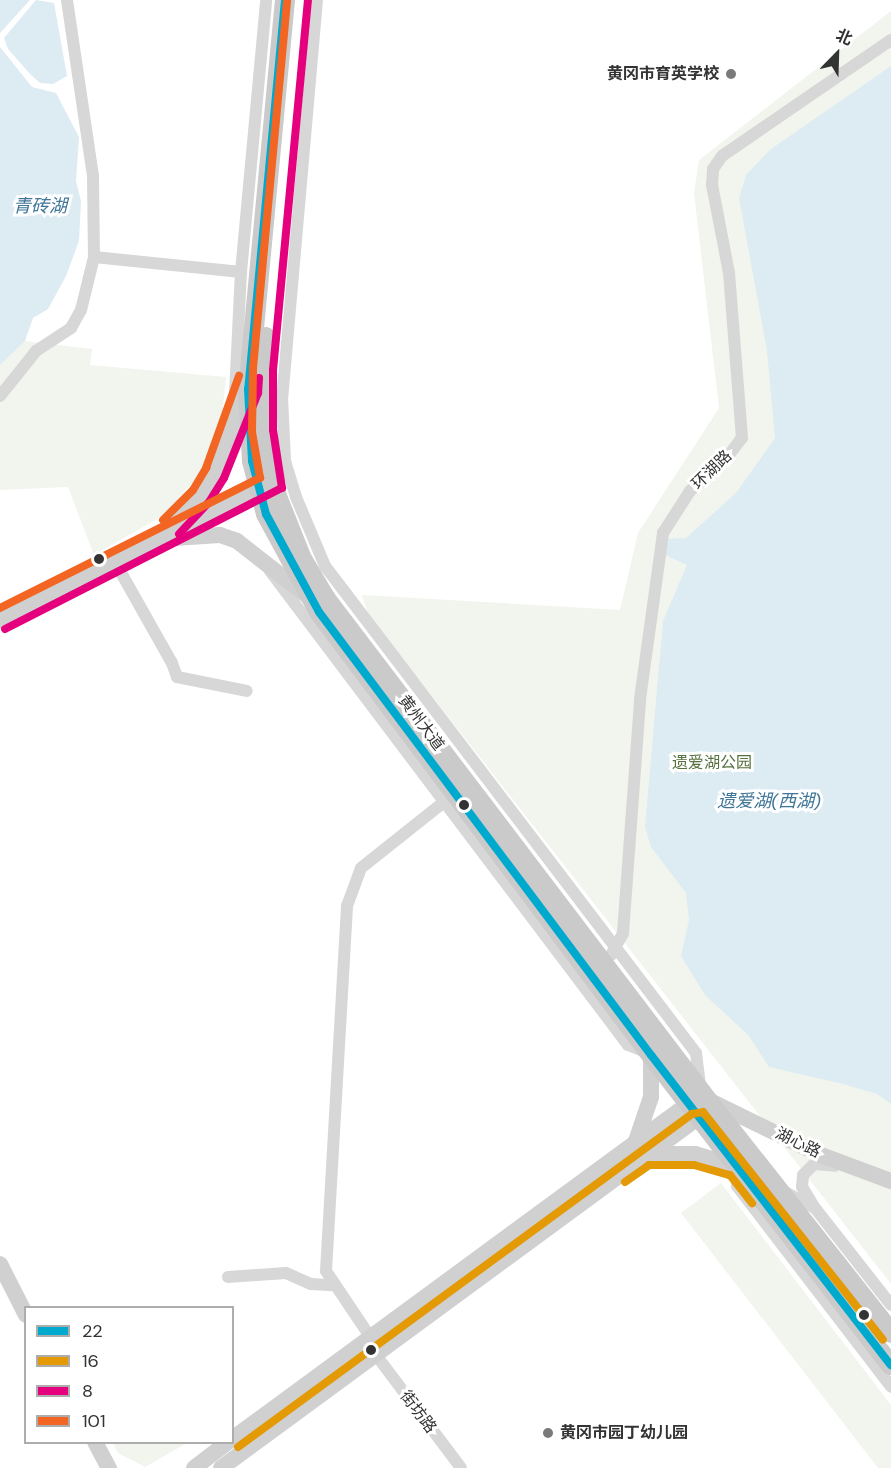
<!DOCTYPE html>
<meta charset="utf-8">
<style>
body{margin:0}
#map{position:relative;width:891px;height:1468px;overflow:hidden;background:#fff;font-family:"DM Sans","Noto Sans SC",sans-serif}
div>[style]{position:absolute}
.green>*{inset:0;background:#f1f5ed}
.water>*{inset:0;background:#ddebf3}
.street>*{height:12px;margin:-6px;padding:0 6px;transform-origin:6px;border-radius:6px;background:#d7d7d7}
.secondary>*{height:16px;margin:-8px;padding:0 8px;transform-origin:8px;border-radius:8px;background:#d0d0d0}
.primary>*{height:20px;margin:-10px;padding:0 10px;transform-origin:10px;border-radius:10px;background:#cacaca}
.bus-1>*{height:8px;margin:-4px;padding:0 4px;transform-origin:4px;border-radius:4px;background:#00a9ce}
.bus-2>*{height:8px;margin:-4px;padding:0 4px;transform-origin:4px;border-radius:4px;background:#e39a05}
.bus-3>*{height:8px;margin:-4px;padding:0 4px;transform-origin:4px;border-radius:4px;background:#e5007d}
.bus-4>*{height:8px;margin:-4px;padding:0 4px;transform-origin:4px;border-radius:4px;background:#f26522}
.dots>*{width:16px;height:16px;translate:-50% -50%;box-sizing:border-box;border:3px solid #fff;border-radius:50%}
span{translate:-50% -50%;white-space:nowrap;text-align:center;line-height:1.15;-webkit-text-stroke:6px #fff;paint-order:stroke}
.poi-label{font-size:16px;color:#333;font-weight:700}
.right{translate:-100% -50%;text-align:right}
.left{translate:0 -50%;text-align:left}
.street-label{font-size:16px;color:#333}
.park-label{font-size:16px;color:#56703f}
.water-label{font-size:18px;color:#3f7597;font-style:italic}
.legend{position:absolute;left:24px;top:1306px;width:210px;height:138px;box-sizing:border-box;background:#fff;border:2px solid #adadad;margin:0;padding:8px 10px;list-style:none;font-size:18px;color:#333}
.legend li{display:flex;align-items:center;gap:12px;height:30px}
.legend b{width:30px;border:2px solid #adadad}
.north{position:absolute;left:807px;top:24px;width:60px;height:60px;-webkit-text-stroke:4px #fff;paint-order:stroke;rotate:23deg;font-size:16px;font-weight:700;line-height:24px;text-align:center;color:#333}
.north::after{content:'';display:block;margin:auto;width:21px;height:27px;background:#333;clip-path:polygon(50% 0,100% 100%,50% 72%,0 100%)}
</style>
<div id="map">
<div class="green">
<i style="clip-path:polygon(891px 11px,891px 1284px,368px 614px,362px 595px,620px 610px,638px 533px,719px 408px,694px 193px,699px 160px)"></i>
<i style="clip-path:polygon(25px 341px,92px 349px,90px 365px,226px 377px,221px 424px,206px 466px,166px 514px,94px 555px,68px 487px,0 490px,0 365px)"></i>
<i style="clip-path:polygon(721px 1183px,891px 1405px,891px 1468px,878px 1468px,681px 1213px)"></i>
<i style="clip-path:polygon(113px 1443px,187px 1443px,145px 1467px,118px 1453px)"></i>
</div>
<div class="water">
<i style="clip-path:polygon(0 0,30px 0,0 33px)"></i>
<i style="clip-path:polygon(36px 0,54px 3px,67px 76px,53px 84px,40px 83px,31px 75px,8px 49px,4px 38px)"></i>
<i style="clip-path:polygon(0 47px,32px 87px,56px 93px,79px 137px,76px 181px,81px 201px,79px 241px,66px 276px,48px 309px,33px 318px,25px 341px,0 365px)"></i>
<i style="clip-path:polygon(891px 66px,891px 1104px,877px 1094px,843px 1084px,769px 1067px,749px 1036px,705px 995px,681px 956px,689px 920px,686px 893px,651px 847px,645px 827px,663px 621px,687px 565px,665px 555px,665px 539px,686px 538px,736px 493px,775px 438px,767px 351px,739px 198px,746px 175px,771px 149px)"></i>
</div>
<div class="street">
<i style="left:67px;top:0;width:178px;rotate:81.6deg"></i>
<i style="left:93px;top:176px;width:81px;rotate:89.3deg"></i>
<i style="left:94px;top:257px;width:148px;rotate:5.8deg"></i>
<i style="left:317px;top:0;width:399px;rotate:95deg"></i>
<i style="left:282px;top:397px;width:64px;rotate:87.3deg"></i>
<i style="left:285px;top:461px;width:38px;rotate:73deg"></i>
<i style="left:296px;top:497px;width:75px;rotate:67.2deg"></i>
<i style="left:325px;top:566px;width:612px;rotate:52.7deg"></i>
<i style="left:696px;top:1053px;width:35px;rotate:83deg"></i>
<i style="left:0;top:396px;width:58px;rotate:-51.3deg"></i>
<i style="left:36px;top:351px;width:42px;rotate:-33.3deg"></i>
<i style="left:71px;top:328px;width:21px;rotate:-61deg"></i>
<i style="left:81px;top:310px;width:55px;rotate:-76.2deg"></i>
<i style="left:234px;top:414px;width:142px;rotate:-87.2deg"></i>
<i style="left:241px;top:272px;width:273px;rotate:-84.7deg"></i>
<i style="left:115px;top:562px;width:116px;rotate:60.6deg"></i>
<i style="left:172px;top:663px;width:15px;rotate:70deg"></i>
<i style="left:177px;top:677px;width:71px;rotate:11.3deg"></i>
<i style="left:270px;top:571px;width:594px;rotate:52.94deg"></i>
<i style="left:628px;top:1045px;width:19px;rotate:21deg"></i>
<i style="left:611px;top:955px;width:25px;rotate:-61deg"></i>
<i style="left:623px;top:933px;width:235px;rotate:-85.8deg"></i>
<i style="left:640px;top:699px;width:168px;rotate:-82.1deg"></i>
<i style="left:663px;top:533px;width:50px;rotate:-57.3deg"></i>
<i style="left:690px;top:491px;width:48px;rotate:-41.6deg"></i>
<i style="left:726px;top:459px;width:26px;rotate:-53deg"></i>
<i style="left:742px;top:438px;width:166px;rotate:-94.5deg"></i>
<i style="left:729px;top:273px;width:90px;rotate:-100.9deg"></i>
<i style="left:712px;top:185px;width:16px;rotate:-86deg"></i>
<i style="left:713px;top:169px;width:16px;rotate:-55deg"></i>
<i style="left:722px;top:156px;width:205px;rotate:-34.5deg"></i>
<i style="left:736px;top:1167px;width:19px;rotate:87deg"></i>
<i style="left:737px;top:1186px;width:253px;rotate:52.5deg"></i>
<i style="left:785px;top:1192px;width:34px;rotate:28deg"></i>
<i style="left:815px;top:1208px;width:123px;rotate:51.9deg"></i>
<i style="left:813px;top:1205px;width:21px;rotate:-121deg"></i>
<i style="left:802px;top:1187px;width:12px;rotate:-85deg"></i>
<i style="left:803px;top:1175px;width:16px;rotate:-45deg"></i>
<i style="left:814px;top:1164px;width:21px;rotate:5deg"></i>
<i style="left:228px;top:1277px;width:58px;rotate:-3.9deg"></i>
<i style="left:286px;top:1273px;width:27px;rotate:24deg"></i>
<i style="left:311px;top:1284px;width:22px;rotate:3deg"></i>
<i style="left:371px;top:1338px;width:81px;rotate:-123.9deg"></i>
<i style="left:326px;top:1271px;width:366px;rotate:-86.7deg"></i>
<i style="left:347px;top:906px;width:40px;rotate:-69.8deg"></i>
<i style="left:361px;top:868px;width:106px;rotate:-38.5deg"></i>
<i style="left:376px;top:1355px;width:141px;rotate:53deg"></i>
</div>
<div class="secondary">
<i style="left:169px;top:530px;width:47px;rotate:-46.7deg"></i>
<i style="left:201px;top:496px;width:27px;rotate:-59deg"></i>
<i style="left:215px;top:473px;width:87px;rotate:-69.1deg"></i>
<i style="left:174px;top:538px;width:46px;rotate:-3.7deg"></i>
<i style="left:220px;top:535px;width:18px;rotate:19deg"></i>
<i style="left:237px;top:541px;width:93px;rotate:38deg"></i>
<i style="left:0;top:620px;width:302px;rotate:-26.6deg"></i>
<i style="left:708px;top:1100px;width:126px;rotate:26deg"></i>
<i style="left:821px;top:1155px;width:75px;rotate:20.4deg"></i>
<i style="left:635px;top:1144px;width:50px;rotate:-71.2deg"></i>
<i style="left:651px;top:1097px;width:42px;rotate:-90deg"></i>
<i style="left:649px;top:1154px;width:46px"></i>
<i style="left:695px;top:1154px;width:43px;rotate:16.3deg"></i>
<i style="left:0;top:1264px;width:57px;rotate:63deg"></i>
<i style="left:232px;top:1439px;width:566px;rotate:-36.3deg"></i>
<i style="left:688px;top:1104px;width:12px;rotate:-14deg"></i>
<i style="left:95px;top:1442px;width:30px;rotate:62deg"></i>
<i style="left:194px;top:1468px;width:43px;rotate:-37.4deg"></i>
<i style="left:221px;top:1468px;width:593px;rotate:-36.29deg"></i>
<i style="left:699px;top:1117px;width:12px;rotate:-66deg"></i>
</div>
<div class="primary">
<i style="left:285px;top:0;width:391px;rotate:95.4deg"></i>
<i style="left:248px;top:389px;width:72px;rotate:86.8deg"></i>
<i style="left:252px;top:461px;width:55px;rotate:75.2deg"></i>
<i style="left:266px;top:514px;width:111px;rotate:61.6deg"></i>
<i style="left:319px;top:612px;width:554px;rotate:53.15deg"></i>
<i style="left:651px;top:1055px;width:392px;rotate:52.3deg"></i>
<i style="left:266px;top:337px;width:94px;rotate:92.4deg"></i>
<i style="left:262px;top:431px;width:54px;rotate:79.3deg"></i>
<i style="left:272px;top:484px;width:81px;rotate:68.2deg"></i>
<i style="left:302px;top:559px;width:47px;rotate:59deg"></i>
<i style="left:326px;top:599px;width:619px;rotate:52.74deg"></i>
<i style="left:701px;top:1092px;width:307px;rotate:51.7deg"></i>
</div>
<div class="bus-1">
<i style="left:285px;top:0;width:391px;rotate:95.4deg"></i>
<i style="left:248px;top:389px;width:72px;rotate:86.8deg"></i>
<i style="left:252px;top:461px;width:55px;rotate:75.2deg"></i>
<i style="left:266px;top:514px;width:111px;rotate:61.6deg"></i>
<i style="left:319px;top:612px;width:554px;rotate:53.15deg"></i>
<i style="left:651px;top:1055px;width:392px;rotate:52.3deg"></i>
</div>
<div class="bus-2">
<i style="left:625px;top:1182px;width:29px;rotate:-35deg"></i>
<i style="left:649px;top:1165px;width:45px"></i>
<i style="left:694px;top:1165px;width:37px;rotate:16deg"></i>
<i style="left:730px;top:1175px;width:36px;rotate:52deg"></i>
<i style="left:238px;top:1447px;width:563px;rotate:-36.26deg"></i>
<i style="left:692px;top:1114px;width:11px;rotate:-10deg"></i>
<i style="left:703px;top:1112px;width:290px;rotate:51.7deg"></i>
</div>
<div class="bus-3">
<i style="left:179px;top:534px;width:44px;rotate:-46.8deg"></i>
<i style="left:209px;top:502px;width:28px;rotate:-58deg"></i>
<i style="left:224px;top:478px;width:92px;rotate:-68.2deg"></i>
<i style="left:258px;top:393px;width:15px;rotate:-86deg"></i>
<i style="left:5px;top:629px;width:311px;rotate:-27deg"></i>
<i style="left:282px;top:488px;width:59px;rotate:-98.8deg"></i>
<i style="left:273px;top:430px;width:60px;rotate:-90deg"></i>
<i style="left:273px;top:370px;width:371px;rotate:-84.6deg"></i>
</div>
<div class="bus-4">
<i style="left:163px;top:520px;width:42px;rotate:-45deg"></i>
<i style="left:193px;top:490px;width:26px;rotate:-59deg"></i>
<i style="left:206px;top:468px;width:98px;rotate:-70.3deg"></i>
<i style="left:0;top:608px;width:291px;rotate:-26.6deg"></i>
<i style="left:260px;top:478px;width:47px;rotate:-99.9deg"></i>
<i style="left:252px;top:432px;width:64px;rotate:-89.1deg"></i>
<i style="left:253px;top:368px;width:370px;rotate:-84.7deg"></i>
</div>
<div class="dots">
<i style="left:731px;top:74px;background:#7a7a7a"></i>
<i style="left:99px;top:559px;background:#333"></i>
<i style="left:464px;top:805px;background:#333"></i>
<i style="left:864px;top:1315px;background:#333"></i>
<i style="left:371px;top:1350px;background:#333"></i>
<i style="left:548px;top:1433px;background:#7a7a7a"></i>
</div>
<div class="poi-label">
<span class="right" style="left:719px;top:74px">黄冈市育英学校</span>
<span class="left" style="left:560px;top:1433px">黄冈市园丁幼儿园</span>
</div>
<div class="street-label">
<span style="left:712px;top:470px;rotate:-44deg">环湖路</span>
<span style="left:421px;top:723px;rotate:53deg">黄州大道</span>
<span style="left:798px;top:1143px;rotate:26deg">湖心路</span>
<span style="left:418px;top:1412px;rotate:53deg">街坊路</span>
</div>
<div class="park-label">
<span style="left:712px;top:763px">遗爱湖公园</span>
</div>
<div class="water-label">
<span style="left:40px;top:206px">青砖湖</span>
<span style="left:769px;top:801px">遗爱湖(西湖)</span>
</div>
<ul class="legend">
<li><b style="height:8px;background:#00a9ce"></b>22</li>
<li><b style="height:8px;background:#e39a05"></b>16</li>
<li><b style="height:8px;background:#e5007d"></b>8</li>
<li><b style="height:8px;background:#f26522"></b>101</li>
</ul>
<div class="north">北</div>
</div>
